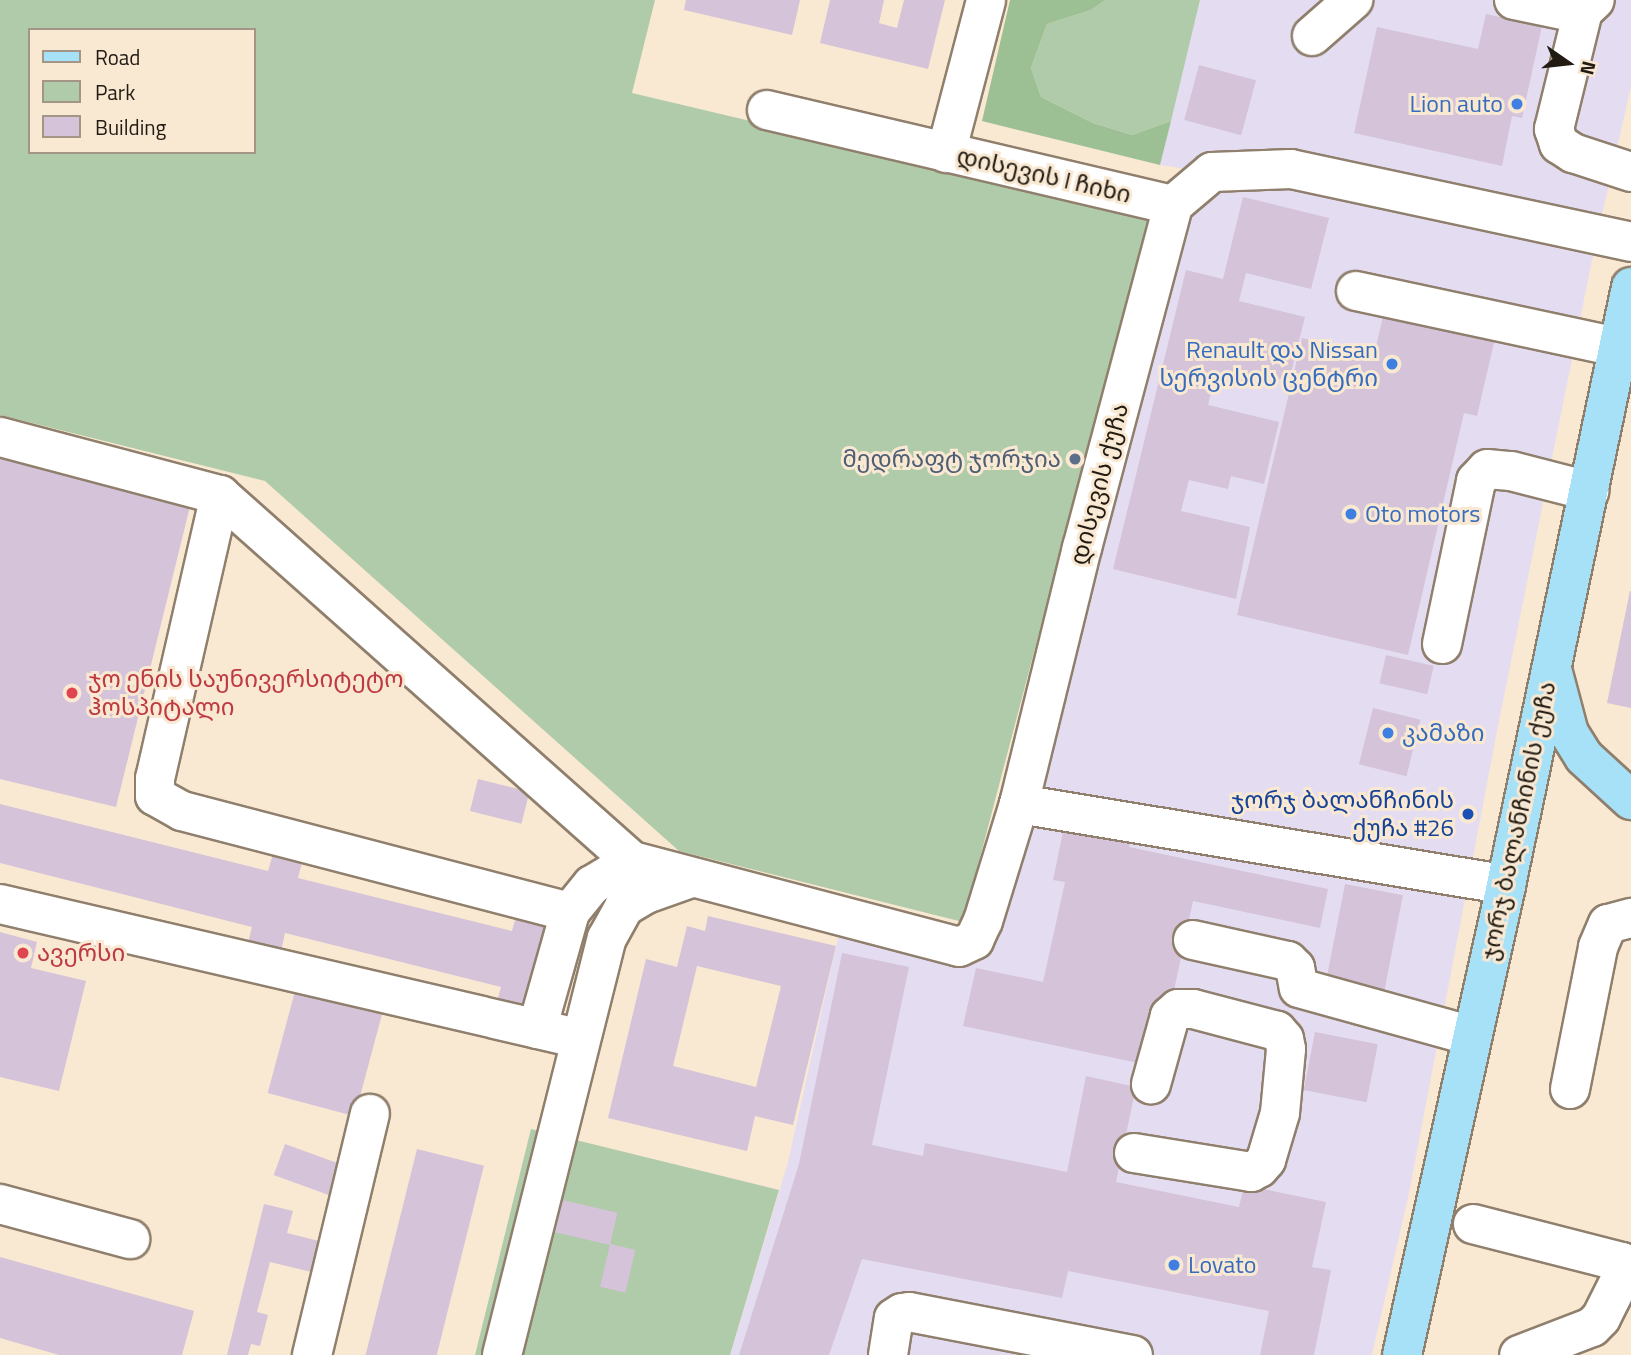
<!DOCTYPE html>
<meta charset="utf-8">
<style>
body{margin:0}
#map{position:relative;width:1631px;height:1355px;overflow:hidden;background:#f9e8d2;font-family:"Titillium Web","Noto Sans Georgian",sans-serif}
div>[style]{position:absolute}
.industrial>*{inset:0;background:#e4ddf2}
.green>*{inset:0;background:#b0cba9}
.forest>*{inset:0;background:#9cc093}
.building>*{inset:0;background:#d4c3d9;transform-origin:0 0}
.roads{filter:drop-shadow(2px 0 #8f7f6c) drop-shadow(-2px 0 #8f7f6c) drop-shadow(0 2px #8f7f6c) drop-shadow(0 -2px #8f7f6c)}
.minor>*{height:38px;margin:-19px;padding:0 19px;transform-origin:19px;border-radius:19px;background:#fff}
.major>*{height:38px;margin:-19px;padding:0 19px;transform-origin:19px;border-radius:19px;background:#a6e1f7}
.dots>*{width:19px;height:19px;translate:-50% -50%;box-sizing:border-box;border:4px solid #f9e8d2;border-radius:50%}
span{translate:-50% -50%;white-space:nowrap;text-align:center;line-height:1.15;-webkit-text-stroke:6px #f9e8d2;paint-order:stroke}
.shop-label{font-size:24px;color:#366cbe}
.right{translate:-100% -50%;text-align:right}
.left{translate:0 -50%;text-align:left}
.street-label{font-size:24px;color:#211b13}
.service-label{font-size:24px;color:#4e5e75}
.health-label{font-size:24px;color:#be3a42}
.transit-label{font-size:24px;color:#164399}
.legend{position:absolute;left:28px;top:28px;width:228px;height:126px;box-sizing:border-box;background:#f9e8d2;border:2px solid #a39686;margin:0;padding:9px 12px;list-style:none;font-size:21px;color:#211b13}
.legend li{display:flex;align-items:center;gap:14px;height:35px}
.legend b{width:35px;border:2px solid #a39686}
.north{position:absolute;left:1533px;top:28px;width:70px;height:70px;-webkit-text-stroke:5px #f9e8d2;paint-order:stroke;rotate:104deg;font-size:19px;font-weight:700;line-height:28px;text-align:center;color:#211b13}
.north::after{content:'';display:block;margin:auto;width:24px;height:32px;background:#211b13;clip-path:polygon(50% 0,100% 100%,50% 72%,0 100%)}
</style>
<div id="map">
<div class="industrial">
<i style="clip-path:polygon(1200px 0,1631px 0,1631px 86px,1593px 255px,1497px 731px,1409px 1193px,1372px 1355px,730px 1355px,788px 1162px,840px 929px,956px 957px,1194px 170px,1160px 165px)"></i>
</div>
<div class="green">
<i style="clip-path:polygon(evenodd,0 0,655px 0,632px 93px,1149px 215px,963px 922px,679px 851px,265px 481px,0 415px,0 0,30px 30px,254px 30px,254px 152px,30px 152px,30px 30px)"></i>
<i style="clip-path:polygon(1105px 0,1200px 0,1171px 121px,1132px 135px,1093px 123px,1041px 97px,1031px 68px,1047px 24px,1091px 10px)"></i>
<i style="clip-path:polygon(531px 1129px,779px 1190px,730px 1355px,475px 1355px)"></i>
</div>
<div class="forest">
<i style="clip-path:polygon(1010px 0,1105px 0,1091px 10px,1047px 24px,1031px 68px,1041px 97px,1093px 123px,1132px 135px,1171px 121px,1160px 165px,982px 121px)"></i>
</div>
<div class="building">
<i style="clip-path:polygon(686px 0,800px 0,792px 35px,684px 10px)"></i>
<i style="clip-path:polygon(830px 0,884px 0,879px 23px,897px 28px,904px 0,945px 0,928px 69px,820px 43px)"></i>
<i style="clip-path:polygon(1486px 14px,1542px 26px,1522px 118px,1512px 116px,1502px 166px,1354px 133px,1377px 27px,1478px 49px)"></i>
<i style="left:1199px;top:65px;width:59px;height:57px;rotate:15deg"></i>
<i style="clip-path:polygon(1243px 197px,1329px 218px,1311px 289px,1246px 273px,1239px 301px,1305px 317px,1289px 381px,1254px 373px,1252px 384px,1215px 375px,1208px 405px,1279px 422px,1264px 484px,1231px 476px,1228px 489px,1189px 480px,1181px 511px,1250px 527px,1236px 599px,1113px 569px,1186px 270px,1223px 279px)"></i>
<i style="clip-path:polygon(1386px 304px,1497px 330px,1477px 416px,1464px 413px,1408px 655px,1237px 615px,1302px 338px,1374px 355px)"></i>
<i style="clip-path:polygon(0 443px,194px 490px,116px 807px,0 779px)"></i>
<i style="clip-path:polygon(1630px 591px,1631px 591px,1631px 708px,1607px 703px)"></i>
<i style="left:1386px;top:655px;width:49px;height:29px;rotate:13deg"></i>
<i style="left:1373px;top:708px;width:49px;height:58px;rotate:14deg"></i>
<i style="left:478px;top:779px;width:53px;height:33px;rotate:14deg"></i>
<i style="clip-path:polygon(0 804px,268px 871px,276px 844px,305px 851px,298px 878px,512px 931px,520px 901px,553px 909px,524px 1024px,493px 1016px,501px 987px,285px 933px,279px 960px,246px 951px,252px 927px,0 863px)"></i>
<i style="clip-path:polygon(1064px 827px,1130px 841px,1129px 847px,1328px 889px,1320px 928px,1193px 901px,1170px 1009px,1143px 1064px,963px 1026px,976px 968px,1043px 982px,1065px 882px,1053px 880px)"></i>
<i style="left:1345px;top:884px;width:59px;height:100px;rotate:11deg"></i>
<i style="clip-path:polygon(evenodd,708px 916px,836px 946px,793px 1125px,755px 1116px,747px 1151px,608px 1118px,646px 959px,677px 967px,687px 926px,705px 931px,708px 916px,697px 966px,781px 986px,756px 1087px,673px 1066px,697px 966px)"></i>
<i style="clip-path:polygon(0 932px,37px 942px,31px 968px,86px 981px,59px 1091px,0 1077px)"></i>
<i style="clip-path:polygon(842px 953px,909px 967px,872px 1145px,923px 1156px,925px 1143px,1067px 1172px,1086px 1076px,1136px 1087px,1116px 1182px,1239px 1207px,1244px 1185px,1326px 1202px,1312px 1267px,1331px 1270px,1314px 1355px,1260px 1355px,1269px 1311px,1068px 1271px,1062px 1298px,862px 1259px,829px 1355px,739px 1355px,799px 1164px)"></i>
<i style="left:298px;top:980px;width:90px;height:117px;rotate:15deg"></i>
<i style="left:1315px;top:1032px;width:64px;height:59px;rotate:11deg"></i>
<i style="left:285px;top:1144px;width:65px;height:33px;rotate:20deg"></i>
<i style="left:417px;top:1149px;width:69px;height:212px;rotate:14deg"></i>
<i style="left:558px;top:1199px;width:61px;height:33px;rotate:13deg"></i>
<i style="clip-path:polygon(264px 1204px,293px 1211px,287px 1233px,327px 1243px,320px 1274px,270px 1262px,257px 1312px,268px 1315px,260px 1346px,251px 1344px,248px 1355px,227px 1355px)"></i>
<i style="left:610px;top:1244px;width:26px;height:44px;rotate:13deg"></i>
<i style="clip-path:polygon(0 1257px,194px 1311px,182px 1355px,59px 1355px,0 1338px)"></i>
</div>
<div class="roads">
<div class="minor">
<i style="left:1514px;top:0;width:54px;rotate:11.7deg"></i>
<i style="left:1567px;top:11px;width:16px"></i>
<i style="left:1583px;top:11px;width:16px;rotate:-43deg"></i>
<i style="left:1583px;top:11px;width:122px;rotate:103.8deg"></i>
<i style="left:1554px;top:129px;width:16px;rotate:72deg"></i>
<i style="left:1559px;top:144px;width:17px;rotate:33deg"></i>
<i style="left:1573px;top:153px;width:61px;rotate:18.1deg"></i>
<i style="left:1312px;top:36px;width:55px;rotate:-41.3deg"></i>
<i style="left:767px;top:110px;width:417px;rotate:13.2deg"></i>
<i style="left:946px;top:153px;width:158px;rotate:-75.3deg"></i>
<i style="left:1356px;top:291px;width:268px;rotate:12.1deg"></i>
<i style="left:0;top:437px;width:228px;rotate:14.8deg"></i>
<i style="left:220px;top:495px;width:551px;rotate:41.62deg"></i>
<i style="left:632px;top:861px;width:338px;rotate:14.7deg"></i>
<i style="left:959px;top:947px;width:17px;rotate:-25deg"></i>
<i style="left:974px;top:940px;width:21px;rotate:-65deg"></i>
<i style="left:983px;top:921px;width:122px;rotate:-72.9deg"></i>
<i style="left:1019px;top:804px;width:264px;rotate:-76.2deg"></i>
<i style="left:1082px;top:548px;width:355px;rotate:-75.1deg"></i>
<i style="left:1173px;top:205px;width:51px;rotate:-40.2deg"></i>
<i style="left:1212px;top:172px;width:79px;rotate:-2.2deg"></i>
<i style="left:1291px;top:169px;width:348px;rotate:12.1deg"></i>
<i style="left:220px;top:495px;width:290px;rotate:102.9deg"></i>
<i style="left:155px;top:778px;width:18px;rotate:90deg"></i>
<i style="left:155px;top:796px;width:31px;rotate:29deg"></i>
<i style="left:182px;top:811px;width:401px;rotate:14.6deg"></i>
<i style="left:1442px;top:644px;width:167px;rotate:-78.2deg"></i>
<i style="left:1476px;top:481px;width:16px;rotate:-47deg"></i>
<i style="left:1487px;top:469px;width:24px;rotate:5deg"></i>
<i style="left:1511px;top:471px;width:81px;rotate:14.4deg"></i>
<i style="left:1019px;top:804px;width:494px;rotate:9.4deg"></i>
<i style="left:0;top:904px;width:596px;rotate:13.08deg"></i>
<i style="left:1193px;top:940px;width:97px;rotate:12.5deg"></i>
<i style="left:1288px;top:961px;width:10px;rotate:45deg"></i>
<i style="left:1295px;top:968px;width:20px;rotate:79deg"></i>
<i style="left:1299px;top:988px;width:180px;rotate:15.5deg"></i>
<i style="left:537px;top:1029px;width:122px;rotate:-74.2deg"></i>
<i style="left:570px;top:912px;width:35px;rotate:-51deg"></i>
<i style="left:592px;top:885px;width:47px;rotate:-31deg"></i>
<i style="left:1570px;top:1089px;width:145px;rotate:-78.8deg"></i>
<i style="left:1598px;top:947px;width:25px;rotate:-67deg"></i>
<i style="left:1608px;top:924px;width:24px;rotate:-15deg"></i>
<i style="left:1134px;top:1153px;width:119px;rotate:9.2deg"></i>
<i style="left:1251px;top:1172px;width:9px;rotate:-27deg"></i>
<i style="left:1259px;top:1168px;width:11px;rotate:-49deg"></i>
<i style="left:1266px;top:1160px;width:49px;rotate:-73.4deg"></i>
<i style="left:1280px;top:1113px;width:64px;rotate:-84.6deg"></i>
<i style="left:1286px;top:1049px;width:10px;rotate:-101deg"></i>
<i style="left:1284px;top:1039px;width:11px;rotate:-131deg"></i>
<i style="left:1277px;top:1031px;width:87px;rotate:-165.3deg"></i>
<i style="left:1193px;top:1009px;width:15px;rotate:180deg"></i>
<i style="left:1178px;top:1009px;width:11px;rotate:139deg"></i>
<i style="left:1170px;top:1016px;width:71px;rotate:105.6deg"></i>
<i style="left:0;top:1204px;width:135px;rotate:15.1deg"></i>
<i style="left:1473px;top:1224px;width:154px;rotate:14.3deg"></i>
<i style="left:1622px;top:1262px;width:12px;rotate:85deg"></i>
<i style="left:1623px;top:1274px;width:49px;rotate:116.6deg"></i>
<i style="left:1601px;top:1318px;width:13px;rotate:135deg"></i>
<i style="left:1592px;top:1327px;width:78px;rotate:159deg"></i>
<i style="left:312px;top:1355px;width:248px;rotate:-76.5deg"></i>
<i style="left:502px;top:1355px;width:430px;rotate:-75.9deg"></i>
<i style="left:607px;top:938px;width:35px;rotate:-61deg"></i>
<i style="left:624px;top:907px;width:26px;rotate:-31deg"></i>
<i style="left:646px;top:894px;width:48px;rotate:-19.6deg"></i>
<i style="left:888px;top:1355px;width:37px;rotate:-81deg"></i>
<i style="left:894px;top:1318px;width:9px;rotate:-32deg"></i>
<i style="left:902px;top:1313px;width:7px;rotate:-8deg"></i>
<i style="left:909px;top:1312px;width:228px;rotate:10.9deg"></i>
</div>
<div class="major">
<i style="left:1553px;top:673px;width:62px;rotate:75.1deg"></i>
<i style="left:1569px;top:733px;width:28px;rotate:58deg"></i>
<i style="left:1584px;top:757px;width:64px;rotate:42.5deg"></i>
<i style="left:1402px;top:1355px;width:481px;rotate:-77.5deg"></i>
<i style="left:1506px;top:885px;width:611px;rotate:-78.19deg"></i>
</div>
</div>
<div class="dots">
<i style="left:1517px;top:104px;background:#3f7fe0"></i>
<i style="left:1392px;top:364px;background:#3f7fe0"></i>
<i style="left:1075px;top:459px;background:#5c6f8a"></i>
<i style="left:1351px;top:514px;background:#3f7fe0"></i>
<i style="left:72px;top:693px;background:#e0444e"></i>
<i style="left:1388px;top:733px;background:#3f7fe0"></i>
<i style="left:1468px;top:814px;background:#1a4fb4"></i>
<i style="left:23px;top:953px;background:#e0444e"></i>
<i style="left:1174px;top:1265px;background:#3f7fe0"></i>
</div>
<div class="shop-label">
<span class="right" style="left:1503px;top:104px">Lion auto</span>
<span class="right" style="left:1378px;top:364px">Renault და Nissan<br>სერვისის ცენტრი</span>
<span class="left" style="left:1365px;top:514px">Oto motors</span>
<span class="left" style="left:1402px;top:733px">კამაზი</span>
<span class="left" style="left:1188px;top:1265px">Lovato</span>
</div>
<div class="street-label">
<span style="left:1044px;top:175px;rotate:13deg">დისევის I ჩიხი</span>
<span style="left:1099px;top:484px;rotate:-75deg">დისევის ქუჩა</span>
<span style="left:1518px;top:821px;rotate:-78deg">ჯორჯ ბალანჩინის ქუჩა</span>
</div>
<div class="service-label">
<span class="right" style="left:1061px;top:459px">მედრაფტ ჯორჯია</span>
</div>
<div class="health-label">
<span class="left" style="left:88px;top:693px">ჯო ენის საუნივერსიტეტო<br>ჰოსპიტალი</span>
<span class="left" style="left:37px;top:953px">ავერსი</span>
</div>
<div class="transit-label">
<span class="right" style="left:1454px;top:814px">ჯორჯ ბალანჩინის<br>ქუჩა #26</span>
</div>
<ul class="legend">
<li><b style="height:9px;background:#a6e1f7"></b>Road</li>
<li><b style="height:19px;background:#b0cba9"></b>Park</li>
<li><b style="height:19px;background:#d4c3d9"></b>Building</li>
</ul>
<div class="north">N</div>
</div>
